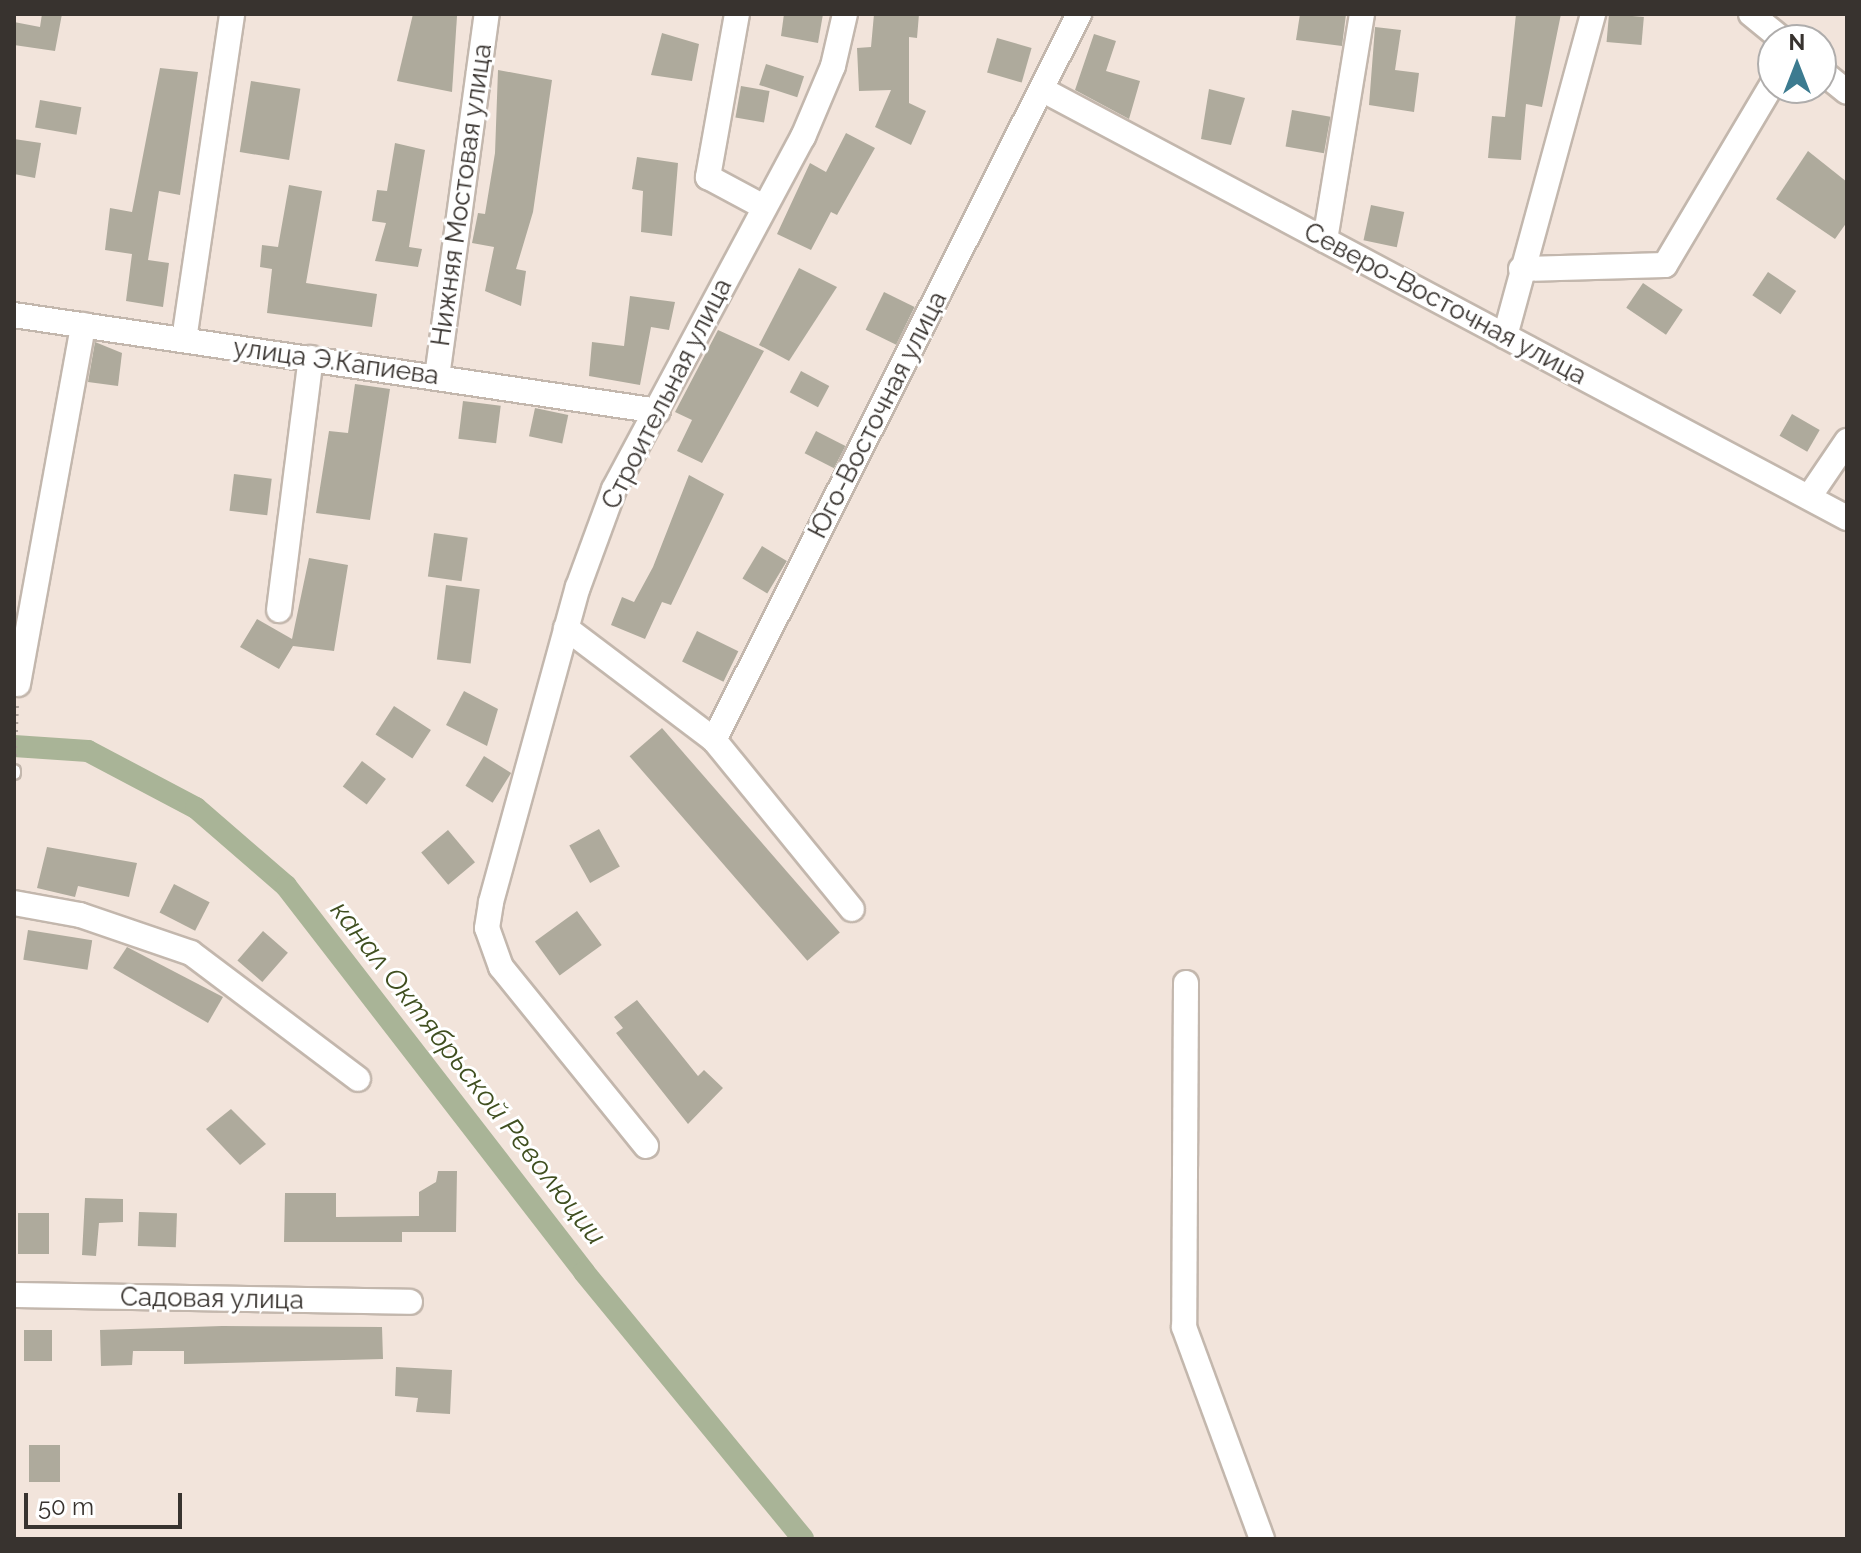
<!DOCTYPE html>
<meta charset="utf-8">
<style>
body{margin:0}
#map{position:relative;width:1861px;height:1553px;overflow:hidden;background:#f2e4db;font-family:Raleway,sans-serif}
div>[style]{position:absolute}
.canal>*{height:22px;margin:-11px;padding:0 11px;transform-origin:11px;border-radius:11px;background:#a9b497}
.building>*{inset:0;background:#aeaa9c;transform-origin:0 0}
.path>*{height:4px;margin-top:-2px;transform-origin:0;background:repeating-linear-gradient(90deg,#afa49d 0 2px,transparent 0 8px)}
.roads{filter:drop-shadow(2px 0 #c3b7ad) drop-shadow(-2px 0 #c3b7ad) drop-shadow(0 2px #c3b7ad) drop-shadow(0 -2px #c3b7ad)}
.service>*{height:12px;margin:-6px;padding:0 6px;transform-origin:6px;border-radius:6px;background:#fff}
.minor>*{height:24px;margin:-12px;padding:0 12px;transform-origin:12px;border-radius:12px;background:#fff}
span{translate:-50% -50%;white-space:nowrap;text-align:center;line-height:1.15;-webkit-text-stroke:6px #fff;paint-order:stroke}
.street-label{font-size:26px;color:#38332f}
.water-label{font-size:28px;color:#404f20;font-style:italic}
.frame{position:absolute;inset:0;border:16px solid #38332f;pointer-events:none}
.north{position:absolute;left:1757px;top:24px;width:80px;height:80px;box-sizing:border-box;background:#fff;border:2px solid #afadac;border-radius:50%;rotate:0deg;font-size:22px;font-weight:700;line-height:32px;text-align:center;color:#38332f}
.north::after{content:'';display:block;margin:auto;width:28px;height:36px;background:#3c7b90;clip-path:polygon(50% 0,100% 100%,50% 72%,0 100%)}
.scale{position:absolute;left:24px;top:1493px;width:158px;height:36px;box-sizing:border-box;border:4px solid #38332f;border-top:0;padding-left:10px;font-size:24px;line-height:28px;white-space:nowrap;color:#38332f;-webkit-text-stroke:6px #fff;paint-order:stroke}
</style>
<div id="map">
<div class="canal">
<i style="left:14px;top:746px;width:74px;rotate:3.9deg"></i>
<i style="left:88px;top:751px;width:122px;rotate:27.8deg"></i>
<i style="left:196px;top:808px;width:119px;rotate:40.9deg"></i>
<i style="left:286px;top:886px;width:488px;rotate:52.3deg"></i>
<i style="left:584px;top:1272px;width:345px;rotate:50.6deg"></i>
</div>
<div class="building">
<i style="clip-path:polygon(42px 14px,62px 14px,55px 51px,14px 45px,14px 22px,40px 27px)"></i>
<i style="clip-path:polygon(413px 14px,457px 16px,452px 92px,397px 81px)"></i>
<i style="clip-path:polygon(784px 14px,823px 14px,818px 43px,781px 36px)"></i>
<i style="clip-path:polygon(874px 14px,919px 14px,917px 38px,909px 37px,909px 103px,926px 111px,911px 145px,875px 127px,891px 90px,859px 91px,857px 48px,871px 47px)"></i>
<i style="clip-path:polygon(1300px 14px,1346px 14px,1342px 46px,1296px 40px)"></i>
<i style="clip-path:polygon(1516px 14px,1561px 14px,1542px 107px,1526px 104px,1521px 160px,1488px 158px,1492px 116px,1505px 117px)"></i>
<i style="left:1609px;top:14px;width:35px;height:28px;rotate:5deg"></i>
<i style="clip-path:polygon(1375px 27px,1401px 30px,1395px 70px,1419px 73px,1414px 112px,1369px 105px)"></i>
<i style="clip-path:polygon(662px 33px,699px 44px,692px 81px,651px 75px)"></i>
<i style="clip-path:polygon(1094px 34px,1116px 41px,1106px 71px,1140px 81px,1129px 119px,1075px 90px)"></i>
<i style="left:997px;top:38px;width:36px;height:36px;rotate:16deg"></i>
<i style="left:766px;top:64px;width:40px;height:22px;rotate:18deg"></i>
<i style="clip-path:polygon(160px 68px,198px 72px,180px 195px,159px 191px,148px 260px,169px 263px,163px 307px,126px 301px,132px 254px,105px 250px,110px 208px,132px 212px)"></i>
<i style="clip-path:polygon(498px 70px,552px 80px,533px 212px,516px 269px,526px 271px,521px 306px,485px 291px,494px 247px,472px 243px,478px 213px,485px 214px,495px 153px)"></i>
<i style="left:251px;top:81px;width:50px;height:72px;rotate:9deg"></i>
<i style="left:741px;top:86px;width:29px;height:32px;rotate:10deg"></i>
<i style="clip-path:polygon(1209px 89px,1245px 98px,1231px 145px,1201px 139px)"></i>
<i style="left:40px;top:100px;width:42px;height:28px;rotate:10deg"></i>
<i style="left:1292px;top:110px;width:39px;height:37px;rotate:10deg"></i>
<i style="clip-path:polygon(846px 133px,875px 148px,837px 215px,831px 212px,811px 250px,777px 234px,810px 163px,826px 172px)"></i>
<i style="clip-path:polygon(14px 139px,41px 143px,35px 178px,14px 174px)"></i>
<i style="clip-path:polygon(395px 143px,425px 150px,409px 247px,422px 249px,418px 267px,375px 261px,386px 223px,372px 221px,377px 190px,387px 191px)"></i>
<i style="clip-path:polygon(1808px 151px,1847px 182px,1847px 222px,1835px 239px,1776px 199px)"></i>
<i style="clip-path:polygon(637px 157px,678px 163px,672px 236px,641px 232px,643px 191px,632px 189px)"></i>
<i style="clip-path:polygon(289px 185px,322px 191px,306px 283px,377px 294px,372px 327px,267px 313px,272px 269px,260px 267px,262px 245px,278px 247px)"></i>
<i style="left:1371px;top:205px;width:34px;height:36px;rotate:12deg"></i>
<i style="clip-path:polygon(799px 268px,837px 287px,789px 361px,759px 345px)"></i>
<i style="left:1768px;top:272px;width:34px;height:28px;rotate:34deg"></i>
<i style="left:1643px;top:283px;width:48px;height:30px;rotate:34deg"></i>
<i style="left:884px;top:292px;width:34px;height:42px;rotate:26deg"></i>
<i style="clip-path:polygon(630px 296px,675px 302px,669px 330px,651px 327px,640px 385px,589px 376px,592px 342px,624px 346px)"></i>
<i style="clip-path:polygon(718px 330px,764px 351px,702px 463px,677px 451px,692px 420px,675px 412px)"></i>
<i style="clip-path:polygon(95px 342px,122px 353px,118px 386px,88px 382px)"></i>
<i style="left:801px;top:371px;width:32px;height:24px;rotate:28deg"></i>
<i style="clip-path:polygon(355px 384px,390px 389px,370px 520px,316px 513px,329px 431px,348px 433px)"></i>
<i style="left:463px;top:401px;width:38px;height:38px;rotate:7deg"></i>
<i style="left:535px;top:408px;width:34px;height:29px;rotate:12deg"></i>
<i style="left:1792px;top:414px;width:32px;height:25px;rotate:30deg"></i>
<i style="left:816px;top:431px;width:33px;height:25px;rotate:27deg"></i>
<i style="left:234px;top:474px;width:38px;height:37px;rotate:7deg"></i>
<i style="clip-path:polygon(689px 475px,724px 494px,671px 605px,662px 602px,645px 639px,611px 625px,622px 597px,634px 602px,653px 567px)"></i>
<i style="left:434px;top:533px;width:34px;height:44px;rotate:8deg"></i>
<i style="left:762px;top:546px;width:29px;height:38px;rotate:31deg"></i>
<i style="clip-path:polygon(309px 558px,348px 565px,334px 651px,293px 646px,279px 669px,240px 647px,257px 619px,292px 639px)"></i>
<i style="left:446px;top:585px;width:34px;height:75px;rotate:7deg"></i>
<i style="left:697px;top:631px;width:46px;height:34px;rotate:26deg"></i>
<i style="clip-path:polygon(464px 691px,498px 709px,487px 746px,446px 725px)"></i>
<i style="left:394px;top:706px;width:44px;height:34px;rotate:33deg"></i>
<i style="left:662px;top:728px;width:271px;height:43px;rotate:49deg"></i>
<i style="left:484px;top:756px;width:32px;height:35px;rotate:32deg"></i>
<i style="left:362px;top:761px;width:30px;height:32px;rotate:37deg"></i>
<i style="left:599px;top:829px;width:43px;height:34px;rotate:61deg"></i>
<i style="left:448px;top:830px;width:42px;height:35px;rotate:50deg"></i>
<i style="clip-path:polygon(47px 847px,137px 863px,129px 897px,78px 886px,75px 897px,37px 888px)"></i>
<i style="left:174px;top:884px;width:40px;height:32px;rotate:27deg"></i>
<i style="left:577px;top:911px;width:42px;height:52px;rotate:54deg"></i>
<i style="left:28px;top:930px;width:65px;height:30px;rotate:9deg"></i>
<i style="left:263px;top:931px;width:33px;height:39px;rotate:41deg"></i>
<i style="clip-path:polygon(127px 947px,223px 997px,208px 1023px,113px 968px)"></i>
<i style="clip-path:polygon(637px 1000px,698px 1076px,704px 1070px,723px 1088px,688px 1124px,616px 1033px,623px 1028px,614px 1017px)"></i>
<i style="clip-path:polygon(231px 1109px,266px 1144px,240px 1165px,206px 1129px)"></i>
<i style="clip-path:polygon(438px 1171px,457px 1171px,456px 1232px,402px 1232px,402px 1242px,284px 1242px,285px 1193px,336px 1193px,336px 1217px,419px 1216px,419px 1192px,436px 1182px)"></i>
<i style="clip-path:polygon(85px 1198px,123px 1199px,123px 1222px,99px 1223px,96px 1256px,82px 1255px)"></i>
<i style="left:139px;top:1212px;width:38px;height:34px;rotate:2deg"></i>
<i style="left:18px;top:1213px;width:31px;height:41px"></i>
<i style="clip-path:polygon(222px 1326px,382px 1327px,383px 1359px,184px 1364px,184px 1351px,133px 1351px,132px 1365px,101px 1366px,100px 1330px)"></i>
<i style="left:24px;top:1330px;width:28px;height:31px"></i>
<i style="clip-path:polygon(396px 1367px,452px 1370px,450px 1414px,416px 1412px,418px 1398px,395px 1396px)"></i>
<i style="left:29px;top:1445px;width:31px;height:37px"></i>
</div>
<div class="path">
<i style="left:15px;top:756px;width:51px;rotate:-87.8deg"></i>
</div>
<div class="roads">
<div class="service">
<i style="left:14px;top:773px;width:2px;rotate:-90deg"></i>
</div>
<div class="minor">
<i style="left:737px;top:14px;width:166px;rotate:100.1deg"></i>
<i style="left:708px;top:177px;width:64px;rotate:28.2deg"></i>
<i style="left:1751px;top:14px;width:41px;rotate:39.1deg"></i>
<i style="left:1821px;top:71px;width:33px;rotate:39deg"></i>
<i style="left:1043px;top:90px;width:911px;rotate:28.03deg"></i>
<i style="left:1325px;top:240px;width:229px;rotate:-80.7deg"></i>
<i style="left:1521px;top:269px;width:144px;rotate:-1.6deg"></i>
<i style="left:1665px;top:265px;width:212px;rotate:-59.3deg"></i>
<i style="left:14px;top:315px;width:651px;rotate:8.48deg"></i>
<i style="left:1505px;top:336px;width:334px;rotate:-74.7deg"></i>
<i style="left:184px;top:340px;width:330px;rotate:-81.6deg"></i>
<i style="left:437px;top:377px;width:366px;rotate:-82.2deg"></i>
<i style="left:1809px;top:497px;width:68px;rotate:-55.8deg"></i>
<i style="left:279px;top:610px;width:254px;rotate:-82.8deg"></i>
<i style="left:566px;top:628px;width:186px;rotate:37.1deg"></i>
<i style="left:714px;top:740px;width:218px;rotate:50.8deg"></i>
<i style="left:18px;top:684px;width:365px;rotate:-79.7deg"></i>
<i style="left:714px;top:740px;width:813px;rotate:-63.31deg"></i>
<i style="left:14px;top:903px;width:67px;rotate:10.3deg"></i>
<i style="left:80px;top:915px;width:117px;rotate:18.9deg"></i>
<i style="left:191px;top:953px;width:209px;rotate:37deg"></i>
<i style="left:1186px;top:983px;width:344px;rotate:90.3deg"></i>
<i style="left:1184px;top:1327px;width:226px;rotate:69.8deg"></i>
<i style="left:646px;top:1146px;width:230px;rotate:-129deg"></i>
<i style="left:501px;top:967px;width:41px;rotate:-109.7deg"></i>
<i style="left:487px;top:928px;width:26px;rotate:-81deg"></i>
<i style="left:491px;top:902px;width:327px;rotate:-74.6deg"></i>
<i style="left:578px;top:587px;width:104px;rotate:-69.8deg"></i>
<i style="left:614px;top:489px;width:400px;rotate:-61.8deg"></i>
<i style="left:803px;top:137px;width:77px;rotate:-67.1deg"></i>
<i style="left:833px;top:66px;width:53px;rotate:-77deg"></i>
<i style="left:14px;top:1295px;width:396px;rotate:1deg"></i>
</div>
</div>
<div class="street-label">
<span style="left:462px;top:195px;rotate:-82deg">Нижняя Мостовая улица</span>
<span style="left:1445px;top:304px;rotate:28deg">Северо-Восточная улица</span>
<span style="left:336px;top:362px;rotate:8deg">улица Э.Капиева</span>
<span style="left:667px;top:394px;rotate:-63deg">Строительная улица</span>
<span style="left:878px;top:415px;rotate:-63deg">Юго-Восточная улица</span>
<span style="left:212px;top:1299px;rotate:1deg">Садовая улица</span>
</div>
<div class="water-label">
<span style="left:468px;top:1073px;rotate:52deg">канал Октябрьской Революции</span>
</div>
<div class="frame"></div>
<div class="north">N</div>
<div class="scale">50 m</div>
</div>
